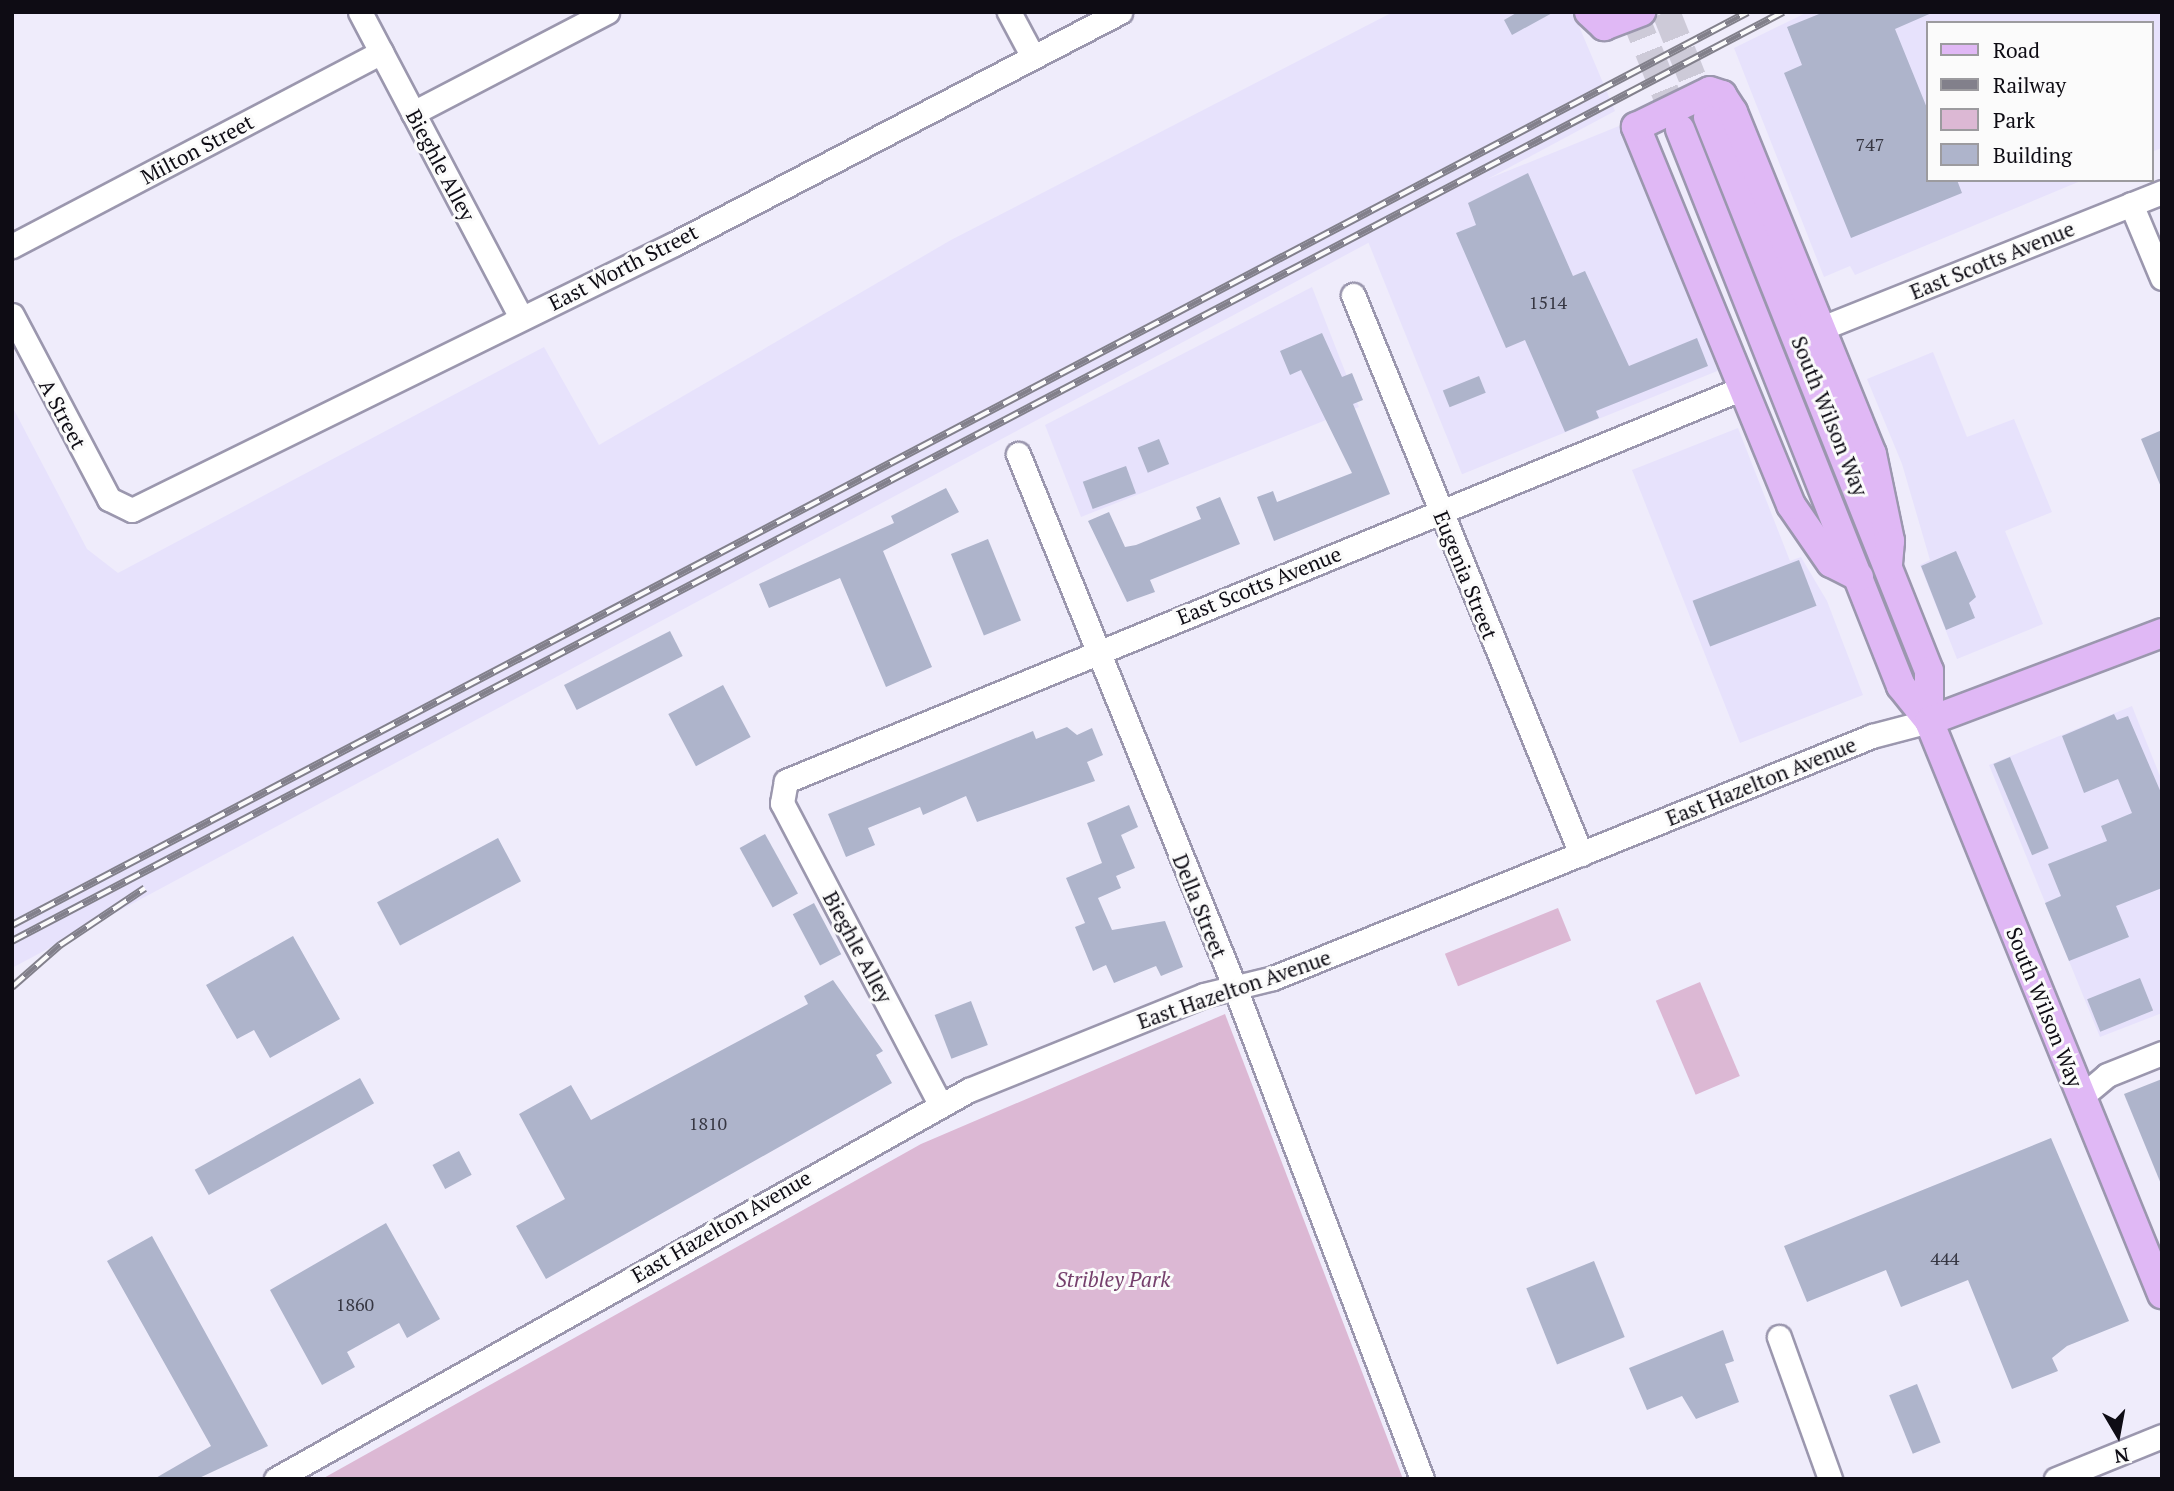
<!DOCTYPE html>
<style>
body{margin:0}
#map{position:relative;width:2174px;height:1491px;overflow:hidden;background:#efecfb;font-family:"PT Serif",serif}
div>[style]{position:absolute}
.built>*{inset:0;background:#e7e2fc;transform-origin:0 0}
.green>*{inset:0;background:#dcb8d4;transform-origin:0 0}
.building>*{inset:0;background:#aeb4cb;transform-origin:0 0}
.major-tunnel>*{height:28px;margin-top:-14px;transform-origin:0;background:repeating-linear-gradient(90deg,#cdcad8 0 28px,transparent 0 42px)}
.roads{filter:drop-shadow(2px 0 #9b97ae) drop-shadow(-2px 0 #9b97ae) drop-shadow(0 2px #9b97ae) drop-shadow(0 -2px #9b97ae)}
.minor>*{height:23px;margin:-11.5px;padding:0 11.5px;transform-origin:11.5px;border-radius:11.5px;background:#fff}
.major>*{height:28px;margin:-14px;padding:0 14px;transform-origin:14px;border-radius:14px;background:#e0b8f5}
.rail>*{height:8px;margin-top:-4px;transform-origin:0;background:repeating-linear-gradient(90deg,#fbfbfb 0 16px,#82808b 0 32px);box-sizing:border-box;border-block:2px solid #82808b}
span{translate:-50% -50%;white-space:nowrap;text-align:center;line-height:1.15;-webkit-text-stroke:6px #fbfbfb;paint-order:stroke}
.number-label{font-size:18px;color:#363642}
.number-label span{-webkit-text-stroke-width:0}
.street-label{font-size:21px;color:#0e0c14}
.park-label{font-size:21px;color:#753f6c;font-style:italic}
.frame{position:absolute;inset:0;border:14px solid #0e0c14;pointer-events:none}
.legend{position:absolute;left:1926px;top:21px;width:228px;height:161px;box-sizing:border-box;background:#fbfbfb;border:2px solid #9c9b9f;margin:0;padding:9px 12px;list-style:none;font-size:21px;color:#0e0c14}
.legend li{display:flex;align-items:center;gap:14px;height:35px}
.legend b{width:35px;border:2px solid #9c9b9f}
.north{position:absolute;left:2083px;top:1400px;width:70px;height:70px;-webkit-text-stroke:5px #fbfbfb;paint-order:stroke;rotate:170deg;font-size:19px;font-weight:700;line-height:28px;text-align:center;color:#0e0c14}
.north::after{content:'';display:block;margin:auto;width:24px;height:32px;background:#0e0c14;clip-path:polygon(50% 0,100% 100%,50% 72%,0 100%)}
</style>
<div id="map">
<div class="built">
<i style="clip-path:polygon(1393px 12px,1573px 12px,1615px 111px,12px 968px,12px 406px,87px 549px,118px 573px,544px 347px,599px 445px,951px 240px)"></i>
<i style="clip-path:polygon(1808px 12px,2162px 12px,2162px 148px,2151px 152px,2151px 23px,1927px 23px,1927px 180px,2083px 180px,1855px 275px,1850px 266px,1824px 277px,1734px 48px)"></i>
<i style="left:1619px;top:126px;width:264px;height:276px;rotate:68deg"></i>
<i style="clip-path:polygon(1312px 287px,1359px 407px,1081px 517px,1045px 425px)"></i>
<i style="clip-path:polygon(1933px 352px,1967px 437px,2014px 419px,2052px 512px,2005px 531px,2043px 624px,1957px 659px,1920px 565px,1930px 560px,1902px 464px,1867px 379px)"></i>
<i style="clip-path:polygon(1738px 428px,1790px 561px,1801px 557px,1827px 601px,1863px 695px,1740px 743px,1632px 470px)"></i>
<i style="clip-path:polygon(2132px 706px,2162px 781px,2162px 1013px,2100px 1037px,1989px 765px)"></i>
</div>
<div class="green">
<i style="left:1558px;top:908px;width:35px;height:122px;rotate:68deg"></i>
<i style="left:1700px;top:982px;width:102px;height:48px;rotate:67deg"></i>
<i style="clip-path:polygon(1225px 1014px,1403px 1479px,322px 1479px,921px 1144px)"></i>
</div>
<div class="building">
<i style="clip-path:polygon(1518px 12px,1554px 12px,1512px 35px,1504px 20px)"></i>
<i style="clip-path:polygon(1824px 12px,1934px 12px,1895px 29px,1927px 108px,1927px 180px,1957px 180px,1962px 193px,1851px 238px,1784px 73px,1802px 65px,1787px 27px)"></i>
<i style="clip-path:polygon(1528px 173px,1573px 276px,1585px 271px,1629px 366px,1697px 338px,1708px 366px,1596px 411px,1599px 418px,1565px 432px,1525px 340px,1506px 348px,1456px 233px,1476px 225px,1468px 203px)"></i>
<i style="clip-path:polygon(1322px 333px,1342px 377px,1352px 373px,1363px 400px,1353px 404px,1390px 494px,1274px 541px,1257px 497px,1273px 491px,1277px 502px,1352px 473px,1301px 370px,1290px 375px,1280px 351px)"></i>
<i style="left:1479px;top:376px;width:18px;height:39px;rotate:68deg"></i>
<i style="clip-path:polygon(2162px 430px,2162px 487px,2161px 487px,2141px 439px)"></i>
<i style="left:1159px;top:439px;width:27px;height:23px;rotate:68deg"></i>
<i style="left:1126px;top:466px;width:29px;height:46px;rotate:70deg"></i>
<i style="clip-path:polygon(946px 488px,959px 512px,883px 551px,932px 667px,886px 687px,840px 578px,769px 608px,759px 584px,894px 523px,891px 516px)"></i>
<i style="clip-path:polygon(1220px 497px,1240px 544px,1150px 580px,1155px 592px,1127px 602px,1088px 521px,1109px 512px,1125px 547px,1136px 545px,1201px 519px,1196px 507px)"></i>
<i style="left:988px;top:539px;width:88px;height:40px;rotate:68deg"></i>
<i style="clip-path:polygon(1956px 551px,1976px 597px,1969px 603px,1975px 618px,1946px 630px,1921px 566px)"></i>
<i style="left:1799px;top:560px;width:49px;height:114px;rotate:69deg"></i>
<i style="left:670px;top:631px;width:28px;height:119px;rotate:63deg"></i>
<i style="left:723px;top:685px;width:59px;height:62px;rotate:62deg"></i>
<i style="clip-path:polygon(2114px 714px,2117px 720px,2128px 716px,2162px 795px,2162px 888px,2116px 906px,2129px 937px,2069px 961px,2045px 903px,2061px 896px,2048px 864px,2107px 841px,2101px 826px,2132px 813px,2118px 779px,2084px 793px,2062px 736px)"></i>
<i style="clip-path:polygon(1067px 727px,1077px 735px,1092px 728px,1103px 755px,1087px 762px,1095px 781px,977px 822px,966px 796px,923px 815px,920px 807px,868px 828px,875px 845px,846px 857px,828px 814px,1033px 731px,1036px 739px)"></i>
<i style="left:2010px;top:757px;width:99px;height:18px;rotate:67deg"></i>
<i style="clip-path:polygon(1129px 805px,1138px 827px,1121px 835px,1135px 868px,1116px 876px,1121px 888px,1098px 898px,1112px 930px,1165px 921px,1183px 967px,1161px 976px,1156px 966px,1114px 983px,1106px 965px,1093px 971px,1075px 927px,1085px 923px,1066px 878px,1102px 863px,1087px 823px)"></i>
<i style="left:765px;top:834px;width:68px;height:29px;rotate:61deg"></i>
<i style="left:498px;top:838px;width:49px;height:137px;rotate:62deg"></i>
<i style="left:814px;top:903px;width:58px;height:24px;rotate:62deg"></i>
<i style="clip-path:polygon(293px 936px,340px 1019px,270px 1058px,254px 1030px,237px 1039px,206px 985px)"></i>
<i style="left:2140px;top:978px;width:35px;height:57px;rotate:68deg"></i>
<i style="clip-path:polygon(833px 980px,883px 1051px,876px 1055px,892px 1083px,546px 1279px,516px 1226px,565px 1199px,519px 1114px,571px 1085px,591px 1120px,808px 1004px,804px 996px)"></i>
<i style="left:971px;top:1001px;width:47px;height:39px;rotate:69deg"></i>
<i style="left:360px;top:1078px;width:29px;height:189px;rotate:61deg"></i>
<i style="clip-path:polygon(2162px 1079px,2162px 1184px,2161px 1184px,2124px 1094px)"></i>
<i style="clip-path:polygon(2051px 1138px,2129px 1321px,2067px 1346px,2052px 1358px,2058px 1371px,2012px 1389px,1968px 1280px,1901px 1307px,1886px 1270px,1807px 1302px,1784px 1246px)"></i>
<i style="left:459px;top:1151px;width:27px;height:30px;rotate:62deg"></i>
<i style="clip-path:polygon(386px 1223px,440px 1319px,407px 1338px,399px 1323px,347px 1352px,355px 1367px,322px 1385px,270px 1290px)"></i>
<i style="clip-path:polygon(152px 1236px,268px 1446px,197px 1479px,154px 1479px,211px 1446px,107px 1261px)"></i>
<i style="left:1594px;top:1261px;width:82px;height:73px;rotate:68deg"></i>
<i style="clip-path:polygon(1723px 1330px,1734px 1361px,1725px 1364px,1739px 1402px,1696px 1419px,1682px 1396px,1647px 1410px,1629px 1368px)"></i>
<i style="left:1917px;top:1384px;width:63px;height:30px;rotate:68deg"></i>
</div>
<div class="major-tunnel">
<i style="left:1633px;top:12px;width:126px;rotate:68.1deg"></i>
<i style="left:1666px;top:12px;width:113px;rotate:68.2deg"></i>
</div>
<div class="roads">
<div class="minor">
<i style="left:360px;top:12px;width:346px;rotate:62.2deg"></i>
<i style="left:1009px;top:12px;width:51px;rotate:61.9deg"></i>
<i style="left:413px;top:113px;width:219px;rotate:-27.5deg"></i>
<i style="left:2131px;top:204px;width:80px;rotate:67.3deg"></i>
<i style="left:12px;top:246px;width:417px;rotate:-27.7deg"></i>
<i style="left:1353px;top:295px;width:604px;rotate:67.81deg"></i>
<i style="left:12px;top:315px;width:208px;rotate:62.2deg"></i>
<i style="left:109px;top:499px;width:25px;rotate:26deg"></i>
<i style="left:132px;top:510px;width:604px;rotate:-26.14deg"></i>
<i style="left:674px;top:244px;width:503px;rotate:-27.48deg"></i>
<i style="left:1822px;top:328px;width:366px;rotate:-21.8deg"></i>
<i style="left:1018px;top:454px;width:576px;rotate:67.88deg"></i>
<i style="left:1235px;top:988px;width:525px;rotate:69.15deg"></i>
<i style="left:2081px;top:1097px;width:34px;rotate:-40deg"></i>
<i style="left:2107px;top:1075px;width:59px;rotate:-21.8deg"></i>
<i style="left:940px;top:1104px;width:340px;rotate:-117.7deg"></i>
<i style="left:782px;top:803px;width:22px;rotate:-80deg"></i>
<i style="left:786px;top:781px;width:1035px;rotate:-22.33deg"></i>
<i style="left:1779px;top:1337px;width:151px;rotate:70.2deg"></i>
<i style="left:276px;top:1479px;width:795px;rotate:-29.31deg"></i>
<i style="left:969px;top:1090px;width:253px;rotate:-22deg"></i>
<i style="left:1204px;top:995px;width:71px;rotate:-13.8deg"></i>
<i style="left:1273px;top:978px;width:646px;rotate:-22deg"></i>
<i style="left:1872px;top:736px;width:59px;rotate:-14.7deg"></i>
<i style="left:2056px;top:1479px;width:114px;rotate:-22.1deg"></i>
</div>
<div class="major">
<i style="left:1589px;top:12px;width:21px;rotate:43deg"></i>
<i style="left:1604px;top:26px;width:40px;rotate:-21deg"></i>
<i style="left:1708px;top:117px;width:596px;rotate:68.25deg"></i>
<i style="left:1929px;top:671px;width:50px;rotate:90deg"></i>
<i style="left:1680px;top:129px;width:599px;rotate:68.36deg"></i>
<i style="left:1901px;top:686px;width:45px;rotate:51.3deg"></i>
<i style="left:1929px;top:721px;width:619px;rotate:67.87deg"></i>
<i style="left:1859px;top:577px;width:31px;rotate:-153deg"></i>
<i style="left:1831px;top:563px;width:70px;rotate:-124.6deg"></i>
<i style="left:1791px;top:505px;width:409px;rotate:-112.3deg"></i>
<i style="left:1636px;top:127px;width:82px;rotate:-25.9deg"></i>
<i style="left:1710px;top:91px;width:13px;rotate:18deg"></i>
<i style="left:1722px;top:95px;width:20px;rotate:57deg"></i>
<i style="left:1733px;top:112px;width:369px;rotate:67.9deg"></i>
<i style="left:1872px;top:454px;width:89px;rotate:78.3deg"></i>
<i style="left:1890px;top:541px;width:25px;rotate:95deg"></i>
<i style="left:1929px;top:721px;width:249px;rotate:-20.7deg"></i>
</div>
</div>
<div class="rail">
<i style="left:12px;top:925px;width:1961px;rotate:-27.74deg"></i>
<i style="left:12px;top:941px;width:2000px;rotate:-27.68deg"></i>
<i style="left:12px;top:987px;width:64px;rotate:-41.2deg"></i>
<i style="left:60px;top:945px;width:102px;rotate:-33.8deg"></i>
</div>
<div class="number-label">
<span style="left:1870px;top:144px">747</span>
<span style="left:1548px;top:302px">1514</span>
<span style="left:708px;top:1123px">1810</span>
<span style="left:1945px;top:1258px">444</span>
<span style="left:355px;top:1304px">1860</span>
</div>
<div class="street-label">
<span style="left:197px;top:149px;rotate:-28deg">Milton Street</span>
<span style="left:441px;top:165px;rotate:62deg">Bieghle Alley</span>
<span style="left:1992px;top:260px;rotate:-22deg">East Scotts Avenue</span>
<span style="left:623px;top:267px;rotate:-27deg">East Worth Street</span>
<span style="left:63px;top:414px;rotate:62deg">A Street</span>
<span style="left:1830px;top:416px;rotate:68deg">South Wilson Way</span>
<span style="left:1466px;top:575px;rotate:68deg">Eugenia Street</span>
<span style="left:1259px;top:585px;rotate:-22deg">East Scotts Avenue</span>
<span style="left:1761px;top:781px;rotate:-22deg">East Hazelton Avenue</span>
<span style="left:1200px;top:906px;rotate:68deg">Della Street</span>
<span style="left:858px;top:947px;rotate:62deg">Bieghle Alley</span>
<span style="left:1234px;top:989px;rotate:-19deg">East Hazelton Avenue</span>
<span style="left:2045px;top:1007px;rotate:68deg">South Wilson Way</span>
<span style="left:721px;top:1226px;rotate:-30deg">East Hazelton Avenue</span>
</div>
<div class="park-label">
<span style="left:1113px;top:1279px">Stribley Park</span>
</div>
<div class="frame"></div>
<ul class="legend">
<li><b style="height:9px;background:#e0b8f5"></b>Road</li>
<li><b style="height:9px;background:#82808b"></b>Railway</li>
<li><b style="height:19px;background:#dcb8d4"></b>Park</li>
<li><b style="height:19px;background:#aeb4cb"></b>Building</li>
</ul>
<div class="north">N</div>
</div>
